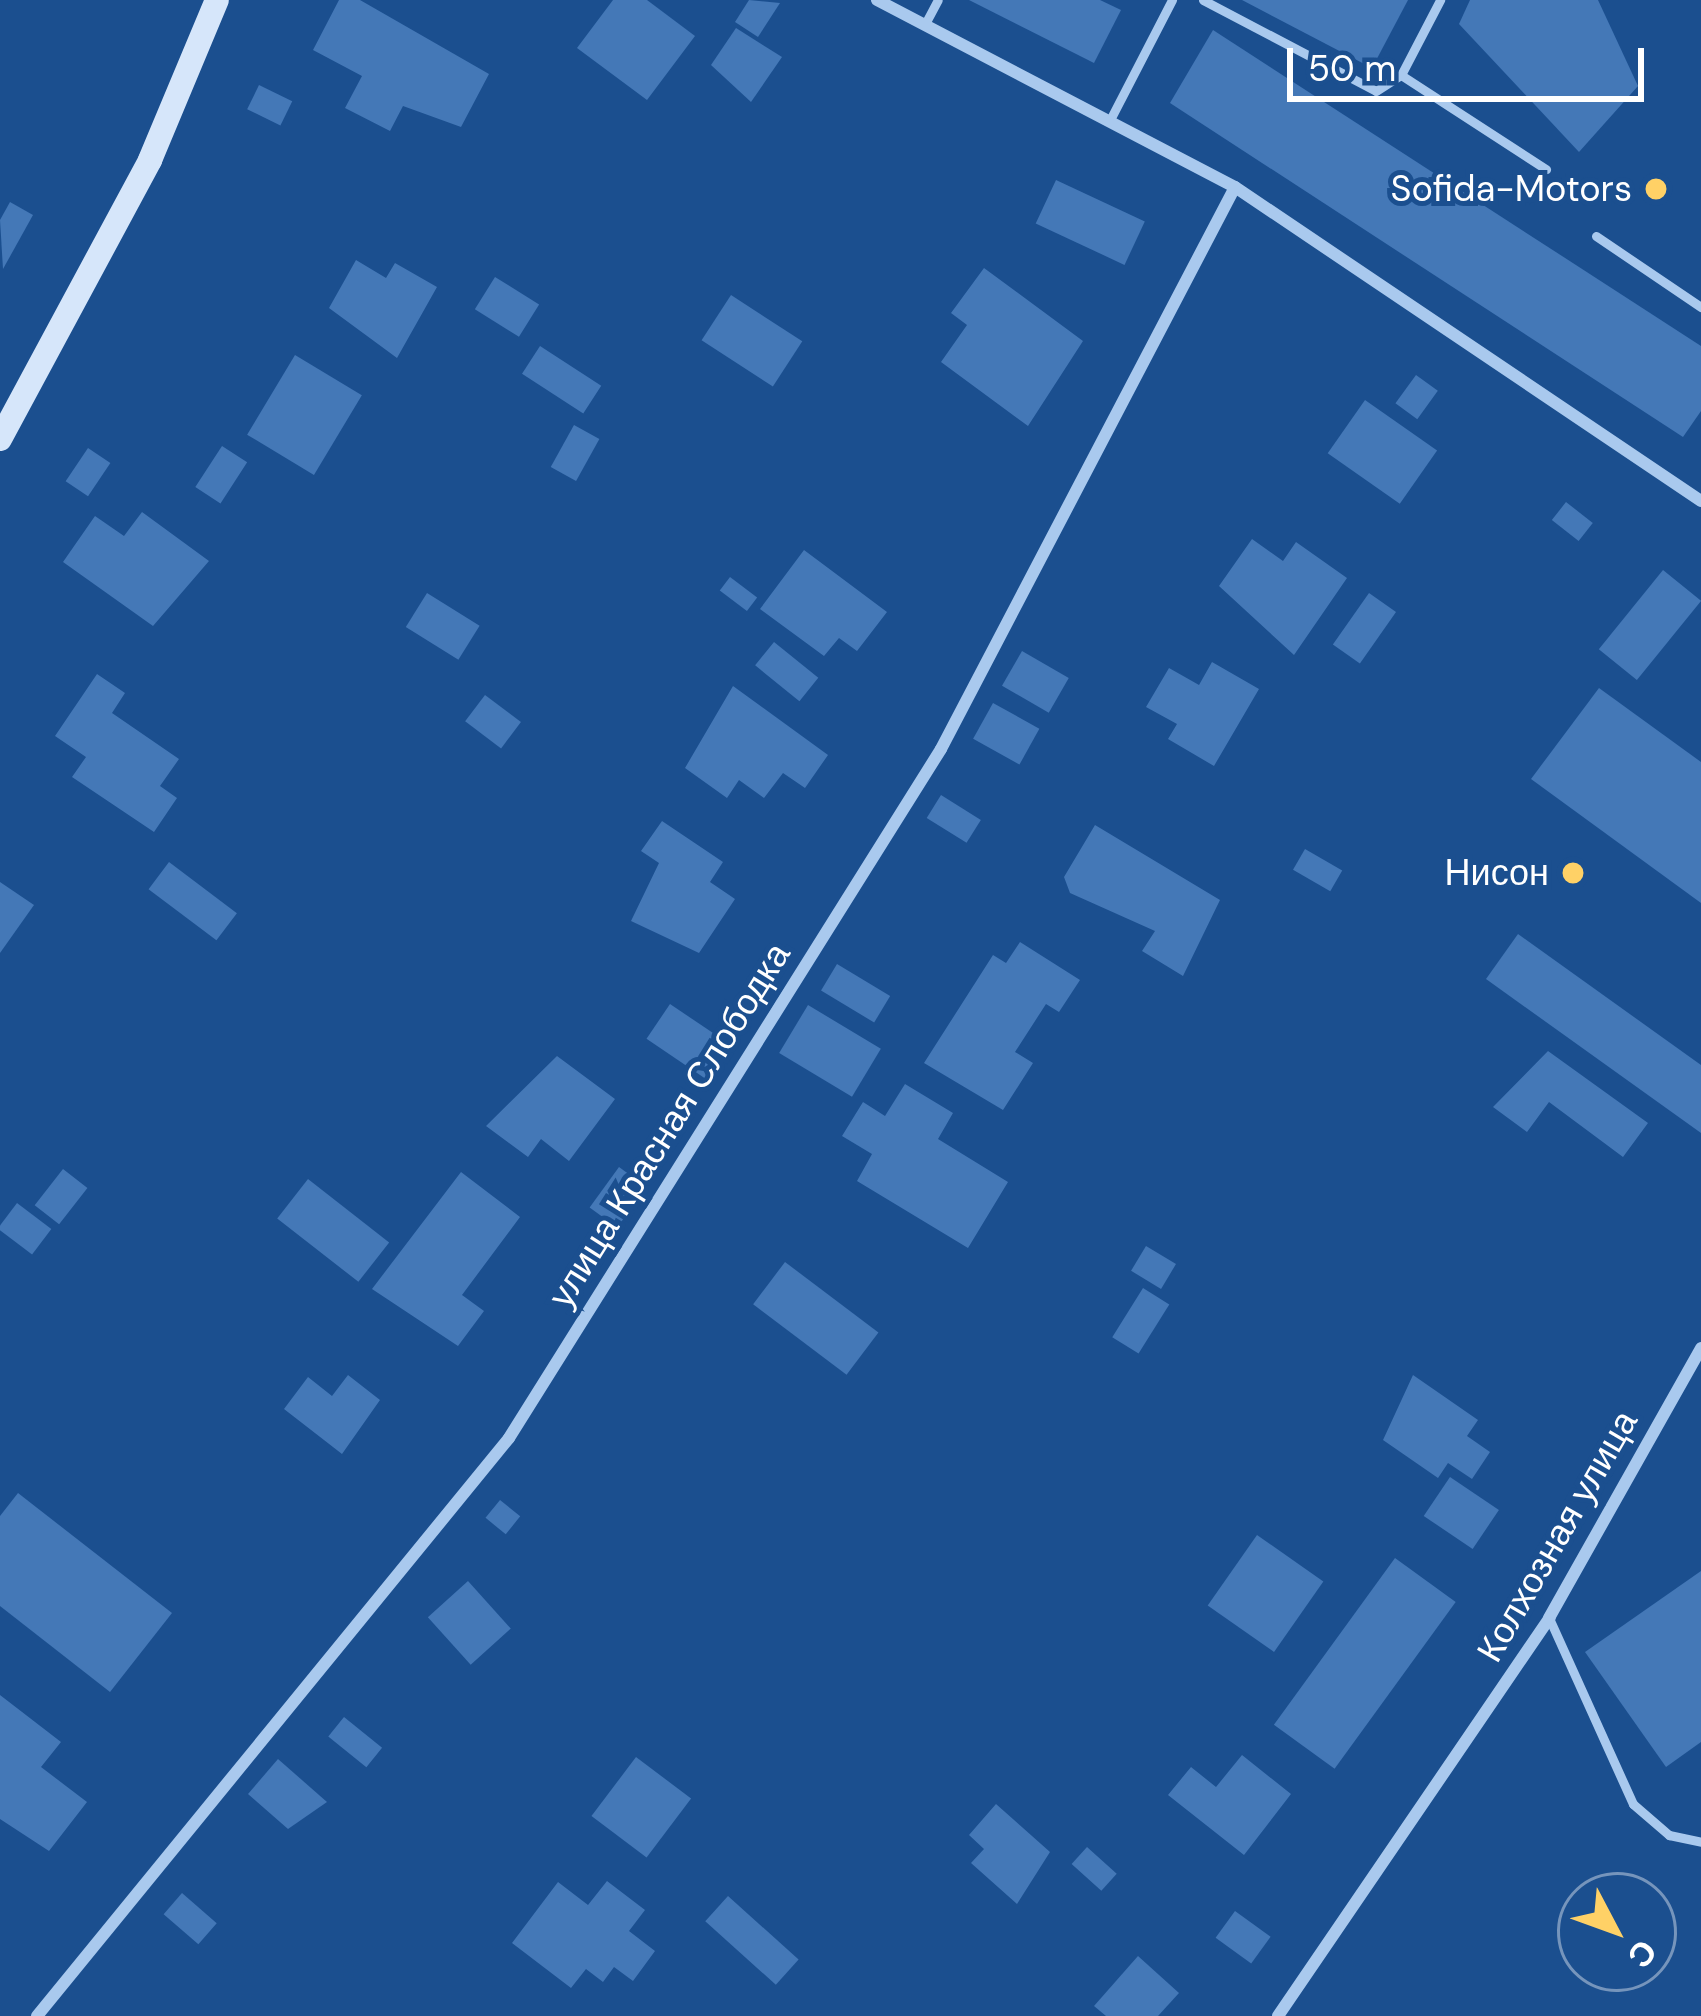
<!DOCTYPE html>
<meta charset="utf-8">
<style>
body{margin:0}
#map{position:relative;width:1701px;height:2016px;overflow:hidden;background:#1b4f8f;font-family:"DM Sans",sans-serif}
div>[style]{position:absolute}
.building>*{inset:0;background:#4478b7;transform-origin:0 0}
.lane>*{height:9px;margin:-4.5px;padding:0 4.5px;transform-origin:4.5px;border-radius:4.5px;background:#a9c9ee}
.street>*{height:12px;margin:-6px;padding:0 6px;transform-origin:6px;border-radius:6px;background:#a9c9ee}
.secondary>*{height:24px;margin:-12px;padding:0 12px;transform-origin:12px;border-radius:12px;background:#d6e6fa}
.dots>*{width:33px;height:33px;translate:-50% -50%;box-sizing:border-box;border:6px solid #1b4f8f;border-radius:50%}
span{translate:-50% -50%;white-space:nowrap;text-align:center;line-height:1.15;-webkit-text-stroke:10px #1b4f8f;paint-order:stroke}
.poi-label{font-size:36px;color:#fff}
.right{translate:-100% -50%;text-align:right}
.street-label{font-size:36px;color:#fff}
.north{position:absolute;left:1557px;top:1872px;width:120px;height:120px;box-sizing:border-box;background:#1b4f8f;border:3px solid #7695bc;border-radius:50%;rotate:131deg;font-size:33px;font-weight:700;line-height:48px;text-align:center;color:#fff}
.north::after{content:'';display:block;margin:auto;width:42px;height:54px;background:#ffd166;clip-path:polygon(50% 0,100% 100%,50% 72%,0 100%)}
.scale{position:absolute;left:1287px;top:48px;width:357px;height:54px;box-sizing:border-box;border:6px solid #fff;border-top:0;padding-left:15px;font-size:36px;line-height:42px;white-space:nowrap;color:#fff;-webkit-text-stroke:9px #1b4f8f;paint-order:stroke}
</style>
<div id="map">
<div class="building">
<i style="clip-path:polygon(339px 0,360px 0,489px 74px,461px 127px,403px 106px,390px 131px,345px 108px,362px 76px,313px 50px)"></i>
<i style="clip-path:polygon(613px 0,647px 0,695px 36px,647px 100px,577px 48px)"></i>
<i style="clip-path:polygon(749px 0,780px 3px,758px 37px,735px 22px)"></i>
<i style="clip-path:polygon(969px 0,1100px 0,1121px 10px,1094px 63px)"></i>
<i style="clip-path:polygon(1242px 0,1408px 0,1372px 68px)"></i>
<i style="clip-path:polygon(1470px 0,1598px 0,1638px 86px,1579px 152px,1459px 24px)"></i>
<i style="clip-path:polygon(736px 28px,782px 57px,751px 102px,711px 65px)"></i>
<i style="clip-path:polygon(1213px 30px,1701px 346px,1701px 411px,1683px 437px,1170px 103px)"></i>
<i style="left:259px;top:85px;width:37px;height:27px;rotate:26deg"></i>
<i style="left:1056px;top:180px;width:98px;height:48px;rotate:25deg"></i>
<i style="clip-path:polygon(10px 202px,33px 215px,3px 269px,0 220px)"></i>
<i style="clip-path:polygon(356px 260px,386px 278px,395px 263px,437px 287px,397px 358px,329px 308px)"></i>
<i style="clip-path:polygon(984px 268px,1083px 341px,1028px 426px,941px 362px,967px 325px,951px 313px)"></i>
<i style="left:495px;top:277px;width:52px;height:38px;rotate:32deg"></i>
<i style="left:731px;top:295px;width:85px;height:54px;rotate:33deg"></i>
<i style="left:540px;top:346px;width:73px;height:33px;rotate:33deg"></i>
<i style="left:295px;top:355px;width:78px;height:93px;rotate:31deg"></i>
<i style="left:1416px;top:375px;width:27px;height:35px;rotate:36deg"></i>
<i style="left:1365px;top:400px;width:88px;height:65px;rotate:35deg"></i>
<i style="left:574px;top:425px;width:29px;height:48px;rotate:29deg"></i>
<i style="left:222px;top:446px;width:30px;height:49px;rotate:33deg"></i>
<i style="left:88px;top:448px;width:27px;height:40px;rotate:34deg"></i>
<i style="left:1566px;top:502px;width:34px;height:23px;rotate:38deg"></i>
<i style="clip-path:polygon(142px 512px,209px 561px,153px 626px,63px 562px,95px 516px,124px 536px)"></i>
<i style="clip-path:polygon(1252px 539px,1283px 561px,1296px 542px,1347px 578px,1294px 655px,1219px 586px)"></i>
<i style="clip-path:polygon(804px 550px,887px 612px,857px 651px,839px 638px,824px 656px,760px 609px)"></i>
<i style="left:1663px;top:570px;width:49px;height:102px;rotate:39deg"></i>
<i style="left:730px;top:577px;width:34px;height:17px;rotate:37deg"></i>
<i style="left:427px;top:593px;width:62px;height:40px;rotate:32deg"></i>
<i style="left:1369px;top:593px;width:33px;height:63px;rotate:35deg"></i>
<i style="left:774px;top:642px;width:57px;height:30px;rotate:39deg"></i>
<i style="left:1022px;top:651px;width:54px;height:40px;rotate:30deg"></i>
<i style="clip-path:polygon(1212px 662px,1259px 689px,1214px 766px,1168px 739px,1177px 724px,1146px 707px,1169px 668px,1199px 685px)"></i>
<i style="clip-path:polygon(97px 674px,125px 693px,112px 713px,179px 759px,160px 786px,177px 798px,154px 832px,72px 777px,86px 757px,55px 736px)"></i>
<i style="clip-path:polygon(733px 686px,828px 755px,805px 788px,783px 773px,764px 798px,739px 780px,727px 798px,685px 768px)"></i>
<i style="clip-path:polygon(1599px 688px,1701px 762px,1701px 903px,1531px 779px)"></i>
<i style="left:485px;top:695px;width:45px;height:33px;rotate:37deg"></i>
<i style="left:993px;top:703px;width:53px;height:41px;rotate:29deg"></i>
<i style="left:941px;top:795px;width:47px;height:27px;rotate:32deg"></i>
<i style="clip-path:polygon(662px 821px,723px 862px,710px 882px,735px 899px,699px 953px,631px 921px,659px 863px,641px 851px)"></i>
<i style="clip-path:polygon(1095px 825px,1220px 900px,1183px 976px,1142px 951px,1155px 931px,1070px 893px,1064px 877px)"></i>
<i style="left:1305px;top:849px;width:43px;height:24px;rotate:30deg"></i>
<i style="left:169px;top:862px;width:85px;height:34px;rotate:37deg"></i>
<i style="clip-path:polygon(0 882px,34px 905px,0 953px)"></i>
<i style="clip-path:polygon(1518px 934px,1701px 1065px,1701px 1133px,1486px 979px)"></i>
<i style="clip-path:polygon(1020px 942px,1080px 980px,1059px 1012px,1046px 1004px,1015px 1052px,1033px 1063px,1003px 1110px,924px 1063px,993px 955px,1006px 963px)"></i>
<i style="left:837px;top:964px;width:62px;height:31px;rotate:31deg"></i>
<i style="left:670px;top:1004px;width:73px;height:42px;rotate:34deg"></i>
<i style="left:808px;top:1005px;width:85px;height:56px;rotate:31deg"></i>
<i style="clip-path:polygon(1548px 1051px,1648px 1123px,1623px 1157px,1549px 1102px,1527px 1132px,1493px 1107px)"></i>
<i style="clip-path:polygon(557px 1056px,615px 1099px,569px 1161px,541px 1139px,528px 1157px,486px 1126px)"></i>
<i style="clip-path:polygon(905px 1084px,953px 1113px,938px 1139px,1008px 1182px,968px 1248px,857px 1181px,872px 1154px,842px 1136px,863px 1102px,885px 1116px)"></i>
<i style="left:619px;top:1167px;width:34px;height:50px;rotate:36deg"></i>
<i style="left:63px;top:1169px;width:31px;height:46px;rotate:38deg"></i>
<i style="clip-path:polygon(461px 1172px,520px 1217px,462px 1295px,484px 1311px,458px 1346px,372px 1289px)"></i>
<i style="left:308px;top:1179px;width:103px;height:50px;rotate:38deg"></i>
<i style="left:17px;top:1203px;width:43px;height:32px;rotate:37deg"></i>
<i style="left:1146px;top:1246px;width:35px;height:29px;rotate:31deg"></i>
<i style="left:785px;top:1262px;width:117px;height:53px;rotate:37deg"></i>
<i style="left:1143px;top:1288px;width:31px;height:58px;rotate:32deg"></i>
<i style="clip-path:polygon(348px 1375px,380px 1400px,342px 1454px,284px 1409px,308px 1377px,332px 1396px)"></i>
<i style="clip-path:polygon(1413px 1375px,1478px 1420px,1467px 1436px,1490px 1452px,1472px 1479px,1448px 1463px,1438px 1478px,1383px 1440px)"></i>
<i style="left:1450px;top:1477px;width:59px;height:47px;rotate:34deg"></i>
<i style="clip-path:polygon(18px 1493px,172px 1613px,110px 1692px,0 1606px,0 1516px)"></i>
<i style="left:500px;top:1500px;width:26px;height:23px;rotate:39deg"></i>
<i style="left:1257px;top:1535px;width:81px;height:86px;rotate:35deg"></i>
<i style="left:1395px;top:1558px;width:75px;height:206px;rotate:36deg"></i>
<i style="clip-path:polygon(1701px 1571px,1701px 1742px,1666px 1767px,1585px 1652px)"></i>
<i style="left:468px;top:1581px;width:64px;height:54px;rotate:48deg"></i>
<i style="clip-path:polygon(0 1695px,61px 1742px,41px 1767px,87px 1802px,49px 1851px,0 1819px)"></i>
<i style="left:344px;top:1717px;width:49px;height:25px;rotate:39deg"></i>
<i style="clip-path:polygon(1242px 1755px,1291px 1794px,1244px 1855px,1168px 1795px,1191px 1767px,1216px 1787px)"></i>
<i style="left:636px;top:1757px;width:69px;height:74px;rotate:37deg"></i>
<i style="clip-path:polygon(278px 1759px,327px 1802px,288px 1829px,248px 1794px)"></i>
<i style="clip-path:polygon(996px 1804px,1050px 1852px,1017px 1904px,971px 1863px,984px 1849px,969px 1835px)"></i>
<i style="left:1087px;top:1847px;width:40px;height:23px;rotate:42deg"></i>
<i style="clip-path:polygon(607px 1881px,645px 1910px,629px 1931px,655px 1951px,633px 1981px,614px 1967px,603px 1982px,586px 1969px,571px 1988px,512px 1943px,558px 1882px,588px 1905px)"></i>
<i style="left:182px;top:1893px;width:46px;height:28px;rotate:41deg"></i>
<i style="left:728px;top:1896px;width:95px;height:34px;rotate:42deg"></i>
<i style="left:1235px;top:1911px;width:44px;height:33px;rotate:36deg"></i>
<i style="clip-path:polygon(1138px 1956px,1179px 1993px,1158px 2016px,1106px 2016px,1094px 2006px)"></i>
</div>
<div class="lane">
<i style="left:1203px;top:0;width:195px;rotate:27.7deg"></i>
<i style="left:1376px;top:91px;width:30px;rotate:-33deg"></i>
<i style="left:1401px;top:75px;width:85px;rotate:-62.5deg"></i>
<i style="left:925px;top:24px;width:27px;rotate:-62deg"></i>
<i style="left:1401px;top:75px;width:173px;rotate:33deg"></i>
<i style="left:1112px;top:116px;width:131px;rotate:-62.7deg"></i>
<i style="left:1596px;top:236px;width:127px;rotate:34.1deg"></i>
<i style="left:1549px;top:1618px;width:204px;rotate:65.7deg"></i>
<i style="left:1633px;top:1804px;width:48px;rotate:40.7deg"></i>
<i style="left:1669px;top:1835px;width:33px;rotate:12deg"></i>
</div>
<div class="street">
<i style="left:877px;top:0;width:404px;rotate:27.6deg"></i>
<i style="left:1235px;top:187px;width:562px;rotate:33.97deg"></i>
<i style="left:37px;top:2016px;width:746px;rotate:-50.76deg"></i>
<i style="left:509px;top:1438px;width:813px;rotate:-57.91deg"></i>
<i style="left:941px;top:749px;width:634px;rotate:-62.38deg"></i>
<i style="left:1278px;top:2016px;width:482px;rotate:-55.7deg"></i>
<i style="left:1549px;top:1618px;width:310px;rotate:-60.6deg"></i>
</div>
<div class="secondary">
<i style="left:0;top:439px;width:317px;rotate:-61.7deg"></i>
<i style="left:150px;top:160px;width:173px;rotate:-67.3deg"></i>
</div>
<div class="dots">
<i style="left:1656px;top:189px;background:#ffd166"></i>
<i style="left:1573px;top:873px;background:#ffd166"></i>
</div>
<div class="poi-label">
<span class="right" style="left:1632px;top:189px">Sofida-Motors</span>
<span class="right" style="left:1549px;top:873px">Нисон</span>
</div>
<div class="street-label">
<span style="left:669px;top:1125px;rotate:-58deg">улица Красная Слободка</span>
<span style="left:1557px;top:1536px;rotate:-60deg">Колхозная улица</span>
</div>
<div class="north">С</div>
<div class="scale">50 m</div>
</div>
